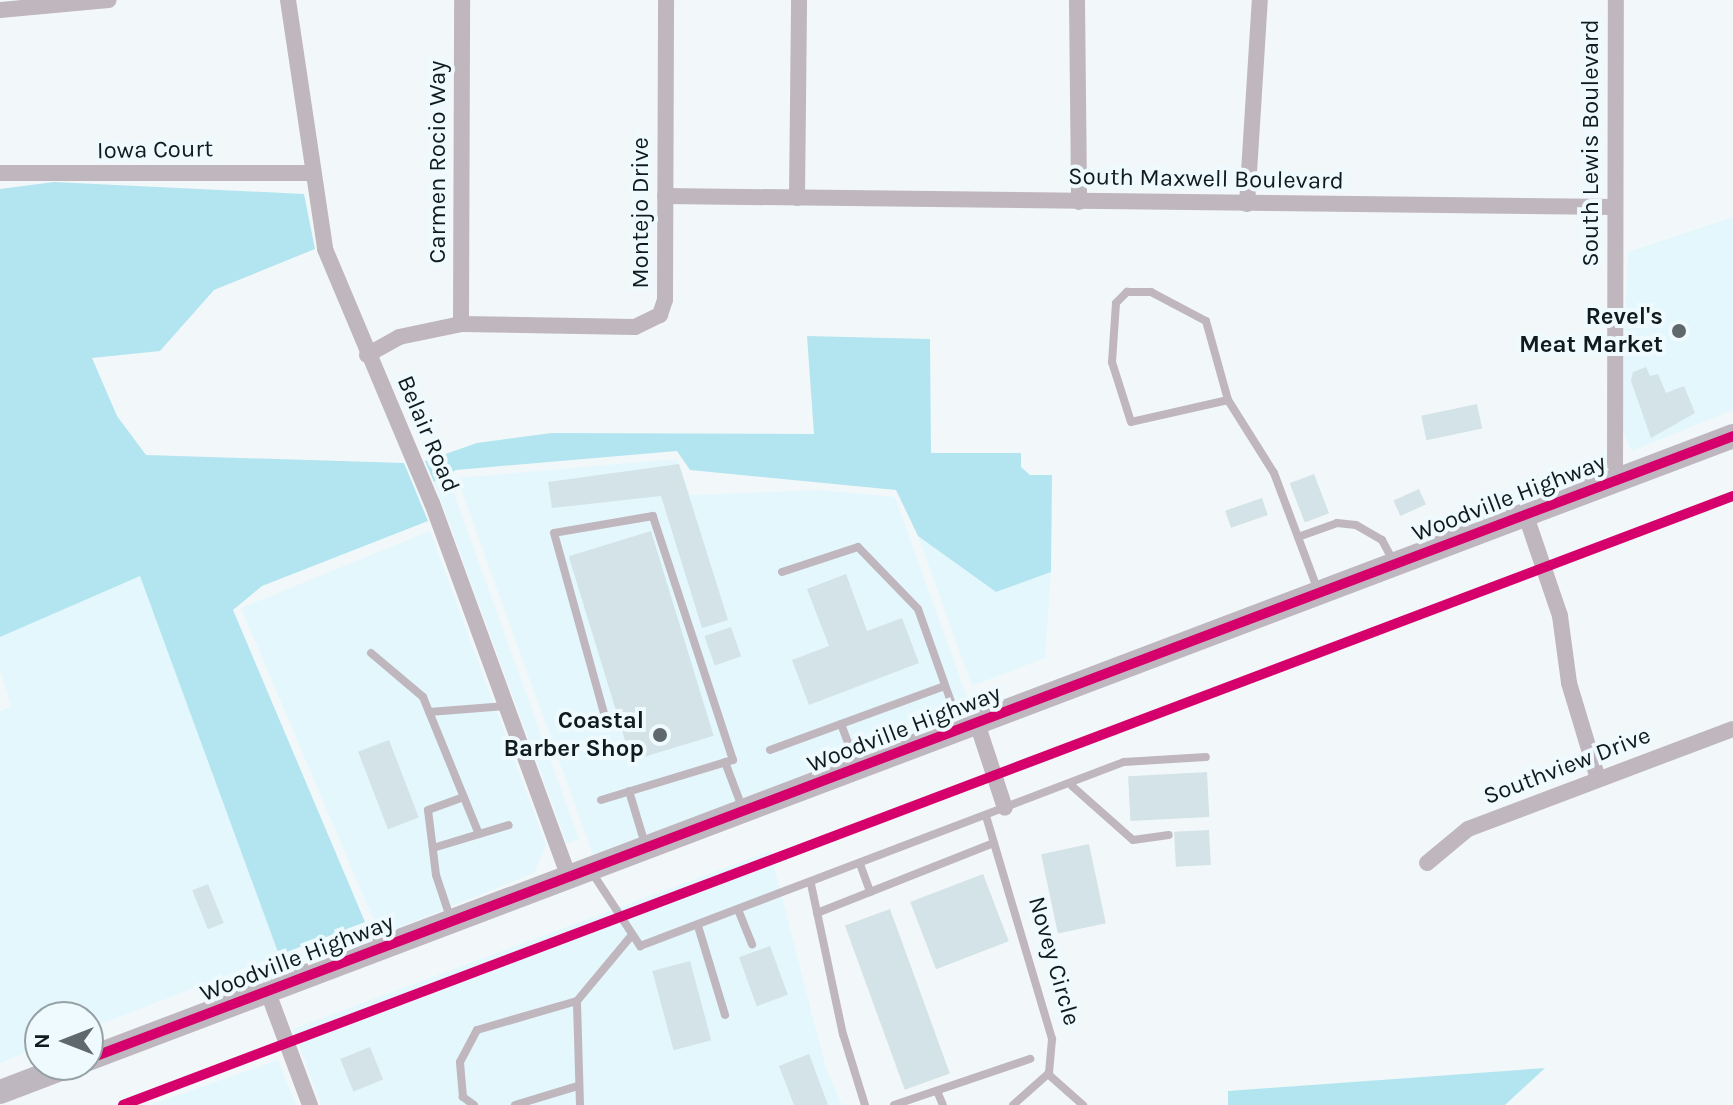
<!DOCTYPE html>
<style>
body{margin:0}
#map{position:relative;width:1733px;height:1105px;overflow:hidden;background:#f2f8fa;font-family:Karla,sans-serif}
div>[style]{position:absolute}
.built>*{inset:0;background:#e3f7fc}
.green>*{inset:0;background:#b3e5f0}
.building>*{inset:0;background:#d4e3e7;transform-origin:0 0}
.lane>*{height:8px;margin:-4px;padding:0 4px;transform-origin:4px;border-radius:4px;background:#bfb6be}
.street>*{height:16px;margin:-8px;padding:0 8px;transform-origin:8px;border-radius:8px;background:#bfb6be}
.primary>*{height:24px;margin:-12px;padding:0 12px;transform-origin:12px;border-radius:12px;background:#bfb7bf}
.cycleway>*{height:10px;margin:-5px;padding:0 5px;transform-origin:5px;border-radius:5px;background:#d6006c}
.dots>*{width:22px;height:22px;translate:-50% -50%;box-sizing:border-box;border:4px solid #eefafd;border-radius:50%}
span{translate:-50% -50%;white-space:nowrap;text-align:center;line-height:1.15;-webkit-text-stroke:8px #eefafd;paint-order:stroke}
.street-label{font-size:24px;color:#101b1d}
.poi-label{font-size:24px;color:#101b1d;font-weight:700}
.right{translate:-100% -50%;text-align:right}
.north{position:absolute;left:24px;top:1001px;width:80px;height:80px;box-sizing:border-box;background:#eefafd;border:2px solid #95a1a3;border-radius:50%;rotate:270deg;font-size:22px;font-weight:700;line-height:32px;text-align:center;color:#101b1d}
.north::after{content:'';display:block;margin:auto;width:28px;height:36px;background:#5f686a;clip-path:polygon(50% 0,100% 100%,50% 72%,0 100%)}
</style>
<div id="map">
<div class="built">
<i style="clip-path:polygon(1733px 217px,1733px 410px,1632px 451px,1621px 427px,1628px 252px)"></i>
<i style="clip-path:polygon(677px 459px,690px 495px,819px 490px,895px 497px,972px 711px,593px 855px,457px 478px)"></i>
<i style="clip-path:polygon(454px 473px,449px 480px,579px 839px,567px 844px,434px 482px)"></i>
<i style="clip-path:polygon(430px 531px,546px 845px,534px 873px,380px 935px,241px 608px)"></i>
<i style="clip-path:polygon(918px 536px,996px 592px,1051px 572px,1045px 658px,972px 686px)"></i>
<i style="clip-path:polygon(140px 575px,279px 955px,88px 1029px,88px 1017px,40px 1017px,40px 1047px,0 1063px,0 711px,11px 706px,0 670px,0 637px)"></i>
<i style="clip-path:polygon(770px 851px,826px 1068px,842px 1105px,321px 1105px,293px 1029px)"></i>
<i style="clip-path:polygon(278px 1060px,296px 1105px,149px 1105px)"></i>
</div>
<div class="green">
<i style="clip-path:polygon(54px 182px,304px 194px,315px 249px,214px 290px,160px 351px,92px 358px,117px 416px,146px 455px,404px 463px,428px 521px,262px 586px,233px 610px,365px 922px,279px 955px,140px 576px,0 637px,0 189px)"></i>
<i style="clip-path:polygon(807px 336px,930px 339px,931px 453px,1021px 453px,1021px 467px,1030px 475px,1052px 475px,1051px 572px,996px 592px,918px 536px,896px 490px,690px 470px,677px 451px,456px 470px,434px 482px,425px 461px,477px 443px,552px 433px,814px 434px)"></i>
<i style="clip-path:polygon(1545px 1068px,1505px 1105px,1228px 1105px,1228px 1091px)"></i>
</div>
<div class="building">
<i style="clip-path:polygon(1646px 367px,1650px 376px,1658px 374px,1666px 393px,1684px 386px,1695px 413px,1651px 438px,1631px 381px,1633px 372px)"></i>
<i style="left:1477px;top:404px;width:25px;height:57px;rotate:78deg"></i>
<i style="clip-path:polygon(679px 464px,728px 620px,702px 628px,661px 496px,552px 508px,548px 482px)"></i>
<i style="left:1314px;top:474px;width:42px;height:26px;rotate:69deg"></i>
<i style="left:1419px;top:489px;width:17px;height:28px;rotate:66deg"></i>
<i style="left:1262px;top:498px;width:18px;height:39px;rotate:71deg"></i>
<i style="left:651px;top:531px;width:214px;height:86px;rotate:73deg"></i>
<i style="clip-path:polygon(846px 574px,867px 631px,902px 618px,919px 663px,809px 705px,792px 660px,829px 646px,807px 589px)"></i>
<i style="left:731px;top:627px;width:31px;height:28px;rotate:71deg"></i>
<i style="left:389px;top:740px;width:83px;height:33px;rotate:69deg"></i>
<i style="left:1207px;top:772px;width:45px;height:79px;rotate:87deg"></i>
<i style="left:1209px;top:830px;width:35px;height:35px;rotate:87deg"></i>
<i style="left:1089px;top:844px;width:81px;height:49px;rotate:78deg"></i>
<i style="left:983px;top:874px;width:72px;height:78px;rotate:69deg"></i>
<i style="left:208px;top:884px;width:42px;height:17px;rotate:68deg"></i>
<i style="left:890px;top:909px;width:175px;height:48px;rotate:70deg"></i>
<i style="left:770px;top:946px;width:52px;height:33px;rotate:70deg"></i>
<i style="left:690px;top:961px;width:82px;height:39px;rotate:75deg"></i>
<i style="left:370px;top:1047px;width:35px;height:32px;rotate:68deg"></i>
<i style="clip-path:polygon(809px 1054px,828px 1105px,794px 1105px,779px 1066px)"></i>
</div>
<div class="lane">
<i style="left:1228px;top:400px;width:99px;rotate:167.2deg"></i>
<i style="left:1131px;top:422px;width:63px;rotate:-107.6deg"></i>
<i style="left:1112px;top:362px;width:59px;rotate:-86.1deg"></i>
<i style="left:1116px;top:303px;width:16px;rotate:-45deg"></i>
<i style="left:1127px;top:292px;width:24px"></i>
<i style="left:1151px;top:292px;width:62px;rotate:27.8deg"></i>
<i style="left:1206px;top:321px;width:82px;rotate:74.4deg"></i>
<i style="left:1228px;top:400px;width:86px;rotate:57.8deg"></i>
<i style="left:1274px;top:473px;width:123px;rotate:69.5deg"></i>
<i style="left:1298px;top:537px;width:41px;rotate:-19.7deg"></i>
<i style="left:1337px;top:523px;width:19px;rotate:6deg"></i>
<i style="left:1356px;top:525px;width:30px;rotate:30deg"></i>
<i style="left:1382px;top:540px;width:26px;rotate:62deg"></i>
<i style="left:782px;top:572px;width:80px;rotate:-18.2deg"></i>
<i style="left:858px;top:547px;width:86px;rotate:45.9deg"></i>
<i style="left:918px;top:609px;width:125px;rotate:70.4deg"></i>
<i style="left:371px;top:653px;width:68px;rotate:40.2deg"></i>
<i style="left:423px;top:697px;width:148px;rotate:67.8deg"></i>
<i style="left:429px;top:712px;width:77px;rotate:-4.5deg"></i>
<i style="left:841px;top:724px;width:43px;rotate:69.4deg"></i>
<i style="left:770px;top:750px;width:186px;rotate:-20.1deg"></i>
<i style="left:725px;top:762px;width:48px;rotate:69.3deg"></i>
<i style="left:1072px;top:786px;width:81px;rotate:41.5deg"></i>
<i style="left:1133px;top:840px;width:36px;rotate:-8deg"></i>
<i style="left:629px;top:791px;width:55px;rotate:73.2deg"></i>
<i style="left:601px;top:800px;width:138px;rotate:-16.9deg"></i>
<i style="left:733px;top:760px;width:257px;rotate:-108.2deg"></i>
<i style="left:653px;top:516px;width:100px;rotate:170.3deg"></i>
<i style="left:554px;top:533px;width:198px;rotate:74.5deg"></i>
<i style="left:986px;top:816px;width:233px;rotate:73.5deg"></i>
<i style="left:1052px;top:1039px;width:34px;rotate:95deg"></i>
<i style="left:1049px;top:1073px;width:48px;rotate:138.4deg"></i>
<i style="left:433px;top:848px;width:79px;rotate:-16.8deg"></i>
<i style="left:860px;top:864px;width:30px;rotate:70deg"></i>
<i style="left:591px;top:871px;width:90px;rotate:56.8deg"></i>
<i style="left:640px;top:946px;width:518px;rotate:-20.82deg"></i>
<i style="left:1124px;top:762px;width:82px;rotate:-3.5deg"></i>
<i style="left:811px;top:884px;width:153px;rotate:78deg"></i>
<i style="left:843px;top:1034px;width:74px;rotate:72.8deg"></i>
<i style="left:739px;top:912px;width:35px;rotate:68deg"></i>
<i style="left:817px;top:913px;width:190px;rotate:-21.6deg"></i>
<i style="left:451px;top:920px;width:47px;rotate:-108.4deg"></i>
<i style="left:436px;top:875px;width:65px;rotate:-97deg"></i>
<i style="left:428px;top:810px;width:38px;rotate:-20deg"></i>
<i style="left:698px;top:926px;width:93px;rotate:73.1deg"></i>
<i style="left:1048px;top:1074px;width:47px;rotate:41.5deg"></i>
<i style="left:937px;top:1091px;width:15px;rotate:67deg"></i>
<i style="left:474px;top:1105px;width:14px;rotate:-144deg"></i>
<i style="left:463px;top:1097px;width:35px;rotate:-95deg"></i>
<i style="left:460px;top:1062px;width:36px;rotate:-62deg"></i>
<i style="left:477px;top:1030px;width:104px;rotate:-16.2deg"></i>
<i style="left:515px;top:1105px;width:66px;rotate:-16.8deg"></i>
<i style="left:580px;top:1105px;width:104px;rotate:-91.7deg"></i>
<i style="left:577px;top:1001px;width:86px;rotate:-50.2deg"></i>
<i style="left:894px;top:1105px;width:144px;rotate:-18.7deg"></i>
</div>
<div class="street">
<i style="left:288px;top:0;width:252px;rotate:81.5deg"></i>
<i style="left:325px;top:249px;width:276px;rotate:67.2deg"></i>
<i style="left:432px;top:503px;width:398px;rotate:69.9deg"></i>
<i style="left:1077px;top:0;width:202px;rotate:89.4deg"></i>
<i style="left:0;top:10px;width:109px;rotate:-5.2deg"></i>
<i style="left:0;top:173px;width:312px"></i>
<i style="left:665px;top:196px;width:950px;rotate:0.66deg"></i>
<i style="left:797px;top:198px;width:198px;rotate:-89.4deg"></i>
<i style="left:1247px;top:204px;width:204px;rotate:-86.4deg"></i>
<i style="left:461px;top:324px;width:324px;rotate:-89.8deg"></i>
<i style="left:367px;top:355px;width:37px;rotate:-29deg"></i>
<i style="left:399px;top:337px;width:63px;rotate:-11.8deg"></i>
<i style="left:461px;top:324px;width:174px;rotate:1deg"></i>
<i style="left:635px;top:327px;width:28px;rotate:-26deg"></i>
<i style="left:660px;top:315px;width:16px;rotate:-72deg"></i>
<i style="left:665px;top:300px;width:300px;rotate:-89.8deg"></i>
<i style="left:1615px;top:479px;width:479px;rotate:-89.9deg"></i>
<i style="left:1525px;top:513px;width:109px;rotate:71.2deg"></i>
<i style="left:1560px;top:616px;width:68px;rotate:82.3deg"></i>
<i style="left:1569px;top:683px;width:100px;rotate:73.2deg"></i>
<i style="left:977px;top:723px;width:89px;rotate:71.8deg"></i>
<i style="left:1427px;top:863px;width:53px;rotate:-39.7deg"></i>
<i style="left:1468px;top:829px;width:283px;rotate:-20.7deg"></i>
<i style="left:267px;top:990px;width:123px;rotate:69.5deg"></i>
</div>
<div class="primary">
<i style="left:88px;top:1059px;width:1759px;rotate:-20.74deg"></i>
<i style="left:0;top:1092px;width:76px;rotate:-20.8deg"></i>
</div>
<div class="cycleway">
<i style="left:88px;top:1059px;width:1759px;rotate:-20.74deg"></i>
<i style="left:123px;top:1105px;width:1721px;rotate:-20.72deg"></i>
</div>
<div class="dots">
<i style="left:1679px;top:331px;background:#5f686a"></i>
<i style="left:660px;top:735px;background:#5f686a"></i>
</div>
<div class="street-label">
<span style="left:1591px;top:143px;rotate:-90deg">South Lewis Boulevard</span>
<span style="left:155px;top:150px;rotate:-1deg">Iowa Court</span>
<span style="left:438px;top:162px;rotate:-90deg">Carmen Rocio Way</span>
<span style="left:1206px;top:179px;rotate:1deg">South Maxwell Boulevard</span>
<span style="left:641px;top:213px;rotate:-90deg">Montejo Drive</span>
<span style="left:428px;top:434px;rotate:67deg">Belair Road</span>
<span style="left:1509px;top:498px;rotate:-21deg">Woodville Highway</span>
<span style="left:904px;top:729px;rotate:-21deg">Woodville Highway</span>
<span style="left:1567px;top:766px;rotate:-21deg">Southview Drive</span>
<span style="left:297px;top:958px;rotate:-21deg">Woodville Highway</span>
<span style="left:1054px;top:961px;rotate:74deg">Novey Circle</span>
</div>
<div class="poi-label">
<span class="right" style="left:1663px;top:331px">Revel's<br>Meat Market</span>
<span class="right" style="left:644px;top:735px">Coastal<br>Barber Shop</span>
</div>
<div class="north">N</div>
</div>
